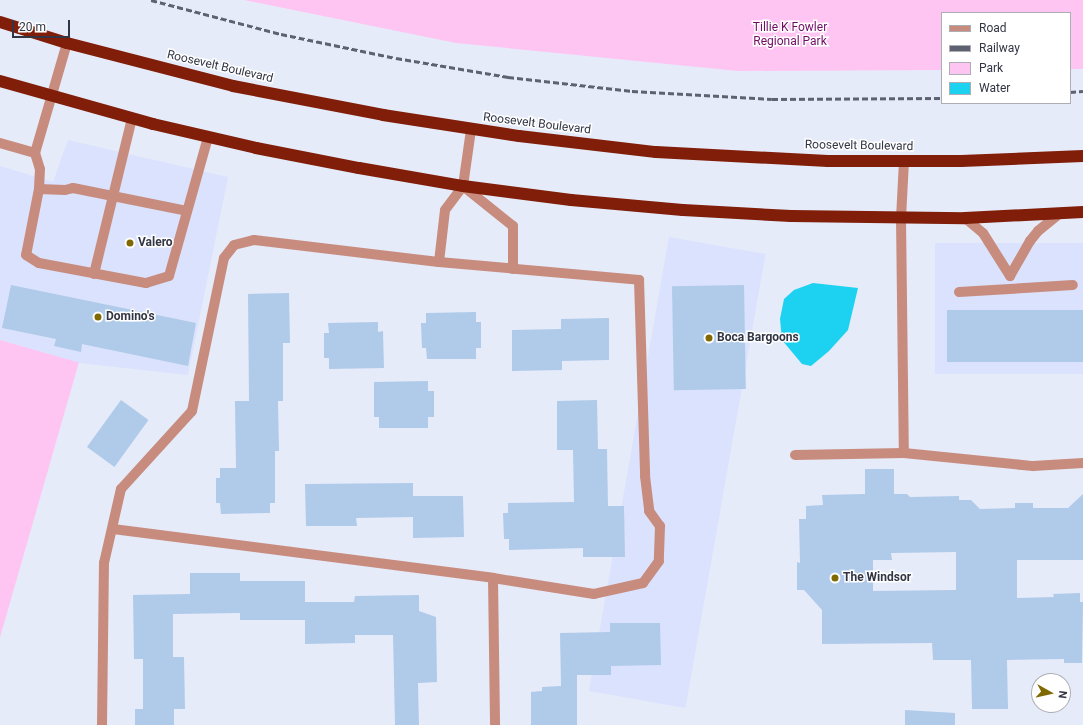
<!DOCTYPE html>
<style>
body{margin:0}
#map{position:relative;width:1083px;height:725px;overflow:hidden;background:#e6ebfa;font-family:Roboto,sans-serif}
div>[style]{position:absolute}
.built>*{inset:0;background:#dbe2fd;transform-origin:0 0}
.green>*{inset:0;background:#fec5f3;transform-origin:0 0}
.water>*{inset:0;background:#1cd2f0}
.building>*{inset:0;background:#b0cae9;transform-origin:0 0}
.minor>*{height:10px;margin:-5px;padding:0 5px;transform-origin:5px;border-radius:5px;background:#c88c7e}
.highway>*{height:12px;margin:-6px;padding:0 6px;transform-origin:6px;border-radius:6px;background:#801e09}
.rail>*{height:3px;margin-top:-1.5px;transform-origin:0;background:repeating-linear-gradient(90deg,#5d6170 0 6px,transparent 0 9px)}
.dots>*{width:11px;height:11px;translate:-50% -50%;box-sizing:border-box;border:2px solid #fff;border-radius:50%}
span{translate:-50% -50%;white-space:nowrap;text-align:center;line-height:1.15;-webkit-text-stroke:3px #fff;paint-order:stroke}
.park-label{font-size:12px;color:#6f0c65}
.street-label{font-size:12px;color:#313544}
.poi-label{font-size:12px;color:#313544;font-weight:700}
.left{translate:0 -50%;text-align:left}
.legend{position:absolute;left:941px;top:12px;width:130px;height:92px;box-sizing:border-box;background:#fff;border:1px solid #adaeb4;margin:0;padding:5px 7px;list-style:none;font-size:12px;color:#313544}
.legend li{display:flex;align-items:center;gap:8px;height:20px}
.legend b{width:20px;border:1px solid #adaeb4}
.north{position:absolute;left:1031px;top:673px;width:40px;height:40px;box-sizing:border-box;background:#fff;border:1px solid #adaeb4;border-radius:50%;rotate:98deg;font-size:11px;font-weight:700;line-height:16px;text-align:center;color:#313544}
.north::after{content:'';display:block;margin:auto;width:14px;height:18px;background:#816901;clip-path:polygon(50% 0,100% 100%,50% 72%,0 100%)}
.scale{position:absolute;left:12px;top:20px;width:58px;height:18px;box-sizing:border-box;border:2px solid #313544;border-top:0;padding-left:5px;font-size:12px;line-height:14px;white-space:nowrap;color:#313544;-webkit-text-stroke:3px #fff;paint-order:stroke}
</style>
<div id="map">
<div class="built">
<i style="clip-path:polygon(68px 140px,228px 177px,188px 375px,79px 363px,0 340px,0 166px,53px 182px)"></i>
<i style="left:669px;top:237px;width:98px;height:461px;rotate:10deg"></i>
<i style="left:1083px;top:243px;width:131px;height:148px;rotate:90deg"></i>
</div>
<div class="green">
<i style="clip-path:polygon(244px 0,1083px 0,1083px 69px,1070px 69px,1070px 13px,942px 13px,942px 70px,738px 71px,456px 43px)"></i>
<i style="left:0;top:340px;width:82px;height:385px;rotate:16deg"></i>
</div>
<div class="water">
<i style="clip-path:polygon(813px 283px,858px 288px,848px 330px,829px 351px,811px 366px,802px 364px,782px 340px,780px 319px,784px 299px,794px 290px)"></i>
</div>
<div class="building">
<i style="clip-path:polygon(11px 285px,196px 323px,188px 366px,82px 344px,81px 352px,54px 346px,56px 339px,2px 328px)"></i>
<i style="left:744px;top:285px;width:104px;height:72px;rotate:89deg"></i>
<i style="clip-path:polygon(289px 293px,290px 343px,283px 343px,283px 401px,278px 401px,279px 451px,275px 451px,275px 503px,270px 503px,270px 513px,221px 514px,220px 503px,216px 503px,216px 478px,220px 478px,220px 468px,236px 468px,235px 401px,249px 401px,248px 294px)"></i>
<i style="left:1083px;top:310px;width:52px;height:136px;rotate:90deg"></i>
<i style="clip-path:polygon(476px 312px,476px 322px,481px 322px,481px 348px,476px 348px,476px 359px,427px 359px,426px 348px,422px 348px,421px 323px,426px 323px,426px 313px)"></i>
<i style="clip-path:polygon(609px 318px,609px 360px,562px 361px,562px 370px,512px 371px,512px 330px,561px 329px,561px 319px)"></i>
<i style="clip-path:polygon(378px 322px,378px 332px,383px 331px,384px 368px,329px 369px,329px 358px,324px 358px,324px 333px,329px 333px,328px 323px)"></i>
<i style="clip-path:polygon(428px 381px,428px 391px,434px 391px,434px 417px,428px 417px,428px 428px,379px 428px,379px 417px,374px 417px,374px 382px)"></i>
<i style="left:121px;top:400px;width:34px;height:58px;rotate:36deg"></i>
<i style="clip-path:polygon(597px 400px,598px 449px,607px 449px,608px 506px,624px 506px,625px 557px,583px 557px,583px 548px,509px 550px,509px 539px,504px 539px,503px 513px,508px 513px,508px 503px,574px 502px,573px 450px,557px 450px,557px 401px)"></i>
<i style="clip-path:polygon(evenodd,865px 469px,894px 469px,894px 494px,907px 494px,910px 497px,959px 496px,959px 500px,971px 500px,980px 509px,1015px 508px,1015px 503px,1033px 503px,1033px 508px,1068px 508px,1083px 494px,1083px 560px,1017px 560px,1017px 598px,1054px 597px,1053px 594px,1080px 593px,1080px 602px,1083px 602px,1082px 663px,1064px 663px,1064px 659px,1007px 660px,1008px 709px,972px 709px,971px 660px,933px 660px,932px 643px,822px 644px,822px 610px,804px 590px,797px 590px,797px 562px,800px 563px,799px 519px,806px 519px,806px 506px,823px 505px,822px 495px,865px 494px,865px 469px,956px 552px,956px 590px,873px 591px,873px 560px,892px 560px,891px 553px,956px 552px)"></i>
<i style="clip-path:polygon(413px 483px,413px 496px,463px 496px,464px 537px,413px 538px,413px 517px,356px 518px,357px 526px,306px 526px,305px 484px)"></i>
<i style="clip-path:polygon(190px 573px,240px 573px,240px 581px,305px 581px,305px 602px,354px 602px,355px 596px,419px 595px,419px 611px,436px 617px,437px 682px,418px 683px,419px 725px,395px 725px,393px 635px,355px 635px,355px 643px,305px 644px,305px 620px,240px 620px,240px 613px,173px 614px,173px 657px,184px 657px,185px 709px,174px 709px,174px 725px,135px 725px,135px 709px,143px 709px,143px 659px,134px 659px,133px 595px,190px 594px)"></i>
<i style="clip-path:polygon(610px 623px,660px 623px,661px 665px,611px 666px,611px 675px,577px 675px,577px 725px,531px 725px,531px 692px,542px 691px,542px 687px,561px 686px,560px 633px,610px 632px)"></i>
<i style="clip-path:polygon(905px 710px,955px 713px,955px 725px,905px 725px)"></i>
</div>
<div class="minor">
<i style="left:0;top:143px;width:36px;rotate:16deg"></i>
<i style="left:35px;top:153px;width:115px;rotate:-73.8deg"></i>
<i style="left:35px;top:153px;width:17px;rotate:73deg"></i>
<i style="left:40px;top:169px;width:20px;rotate:93deg"></i>
<i style="left:39px;top:189px;width:67px;rotate:101.1deg"></i>
<i style="left:26px;top:255px;width:15px;rotate:32deg"></i>
<i style="left:39px;top:263px;width:109px;rotate:10.6deg"></i>
<i style="left:146px;top:283px;width:24px;rotate:-17deg"></i>
<i style="left:169px;top:276px;width:144px;rotate:-74.3deg"></i>
<i style="left:904px;top:161px;width:57px;rotate:93deg"></i>
<i style="left:901px;top:218px;width:235px;rotate:89.3deg"></i>
<i style="left:904px;top:453px;width:130px;rotate:5.8deg"></i>
<i style="left:1033px;top:466px;width:50px;rotate:-3.4deg"></i>
<i style="left:463px;top:186px;width:64px;rotate:38.7deg"></i>
<i style="left:513px;top:226px;width:43px;rotate:90deg"></i>
<i style="left:39px;top:189px;width:26px;rotate:2deg"></i>
<i style="left:65px;top:190px;width:8px;rotate:-14deg"></i>
<i style="left:73px;top:188px;width:116px;rotate:11.4deg"></i>
<i style="left:965px;top:218px;width:23px;rotate:40deg"></i>
<i style="left:983px;top:233px;width:51px;rotate:57.9deg"></i>
<i style="left:1010px;top:276px;width:40px;rotate:-60.3deg"></i>
<i style="left:1030px;top:241px;width:13px;rotate:-51deg"></i>
<i style="left:1038px;top:231px;width:27px;rotate:-39deg"></i>
<i style="left:439px;top:262px;width:52px;rotate:-83.4deg"></i>
<i style="left:445px;top:210px;width:30px;rotate:-53deg"></i>
<i style="left:463px;top:186px;width:57px;rotate:-81.9deg"></i>
<i style="left:94px;top:274px;width:161px;rotate:-76.3deg"></i>
<i style="left:959px;top:292px;width:114px;rotate:-3.5deg"></i>
<i style="left:795px;top:455px;width:109px;rotate:-1.1deg"></i>
<i style="left:113px;top:529px;width:383px;rotate:7.3deg"></i>
<i style="left:102px;top:725px;width:162px;rotate:-89.3deg"></i>
<i style="left:104px;top:563px;width:76px;rotate:-77.1deg"></i>
<i style="left:121px;top:489px;width:105px;rotate:-47.7deg"></i>
<i style="left:192px;top:411px;width:156px;rotate:-78.2deg"></i>
<i style="left:224px;top:258px;width:16px;rotate:-52deg"></i>
<i style="left:234px;top:245px;width:21px;rotate:-14deg"></i>
<i style="left:254px;top:240px;width:186px;rotate:6.8deg"></i>
<i style="left:439px;top:262px;width:201px;rotate:5.1deg"></i>
<i style="left:639px;top:280px;width:196px;rotate:88.2deg"></i>
<i style="left:645px;top:476px;width:35px;rotate:83deg"></i>
<i style="left:649px;top:511px;width:19px;rotate:54deg"></i>
<i style="left:660px;top:526px;width:35px;rotate:92deg"></i>
<i style="left:659px;top:561px;width:27px;rotate:126deg"></i>
<i style="left:643px;top:583px;width:50px;rotate:167.3deg"></i>
<i style="left:594px;top:594px;width:102px;rotate:-171deg"></i>
<i style="left:493px;top:578px;width:147px;rotate:89.2deg"></i>
</div>
<div class="highway">
<i style="left:0;top:22px;width:70px;rotate:17.4deg"></i>
<i style="left:67px;top:43px;width:171px;rotate:14.5deg"></i>
<i style="left:233px;top:86px;width:153px;rotate:10.9deg"></i>
<i style="left:383px;top:115px;width:138px;rotate:8.8deg"></i>
<i style="left:519px;top:136px;width:138px;rotate:6.7deg"></i>
<i style="left:656px;top:152px;width:172px;rotate:3deg"></i>
<i style="left:828px;top:161px;width:133px"></i>
<i style="left:961px;top:161px;width:122px;rotate:-2.3deg"></i>
<i style="left:0;top:81px;width:159px;rotate:15.7deg"></i>
<i style="left:153px;top:124px;width:106px;rotate:13.1deg"></i>
<i style="left:256px;top:148px;width:105px;rotate:11deg"></i>
<i style="left:359px;top:168px;width:106px;rotate:9.8deg"></i>
<i style="left:463px;top:186px;width:109px;rotate:7.4deg"></i>
<i style="left:571px;top:200px;width:112px;rotate:5.1deg"></i>
<i style="left:683px;top:210px;width:108px;rotate:3.2deg"></i>
<i style="left:791px;top:216px;width:174px;rotate:0.7deg"></i>
<i style="left:965px;top:218px;width:118px;rotate:-2.9deg"></i>
</div>
<div class="rail">
<i style="left:151px;top:0;width:134px;rotate:14.7deg"></i>
<i style="left:281px;top:34px;width:117px;rotate:11.8deg"></i>
<i style="left:396px;top:58px;width:114px;rotate:9.6deg"></i>
<i style="left:508px;top:77px;width:125px;rotate:6.4deg"></i>
<i style="left:632px;top:91px;width:140px;rotate:3.3deg"></i>
<i style="left:772px;top:99px;width:170px;rotate:-0.3deg"></i>
<i style="left:1070px;top:92px;width:13px;rotate:-4deg"></i>
</div>
<div class="dots">
<i style="left:130px;top:243px;background:#816901"></i>
<i style="left:98px;top:317px;background:#816901"></i>
<i style="left:709px;top:338px;background:#816901"></i>
<i style="left:835px;top:578px;background:#816901"></i>
</div>
<div class="park-label">
<span style="left:790px;top:35px">Tillie K Fowler<br>Regional Park</span>
</div>
<div class="street-label">
<span style="left:220px;top:67px;rotate:13deg">Roosevelt Boulevard</span>
<span style="left:537px;top:124px;rotate:7deg">Roosevelt Boulevard</span>
<span style="left:859px;top:146px;rotate:1deg">Roosevelt Boulevard</span>
</div>
<div class="poi-label">
<span class="left" style="left:138px;top:243px">Valero</span>
<span class="left" style="left:106px;top:317px">Domino's</span>
<span class="left" style="left:717px;top:338px">Boca Bargoons</span>
<span class="left" style="left:843px;top:578px">The Windsor</span>
</div>
<ul class="legend">
<li><b style="height:5px;background:#c88c7e"></b>Road</li>
<li><b style="height:5px;background:#5d6170"></b>Railway</li>
<li><b style="height:11px;background:#fec5f3"></b>Park</li>
<li><b style="height:11px;background:#1cd2f0"></b>Water</li>
</ul>
<div class="north">N</div>
<div class="scale">20 m</div>
</div>
